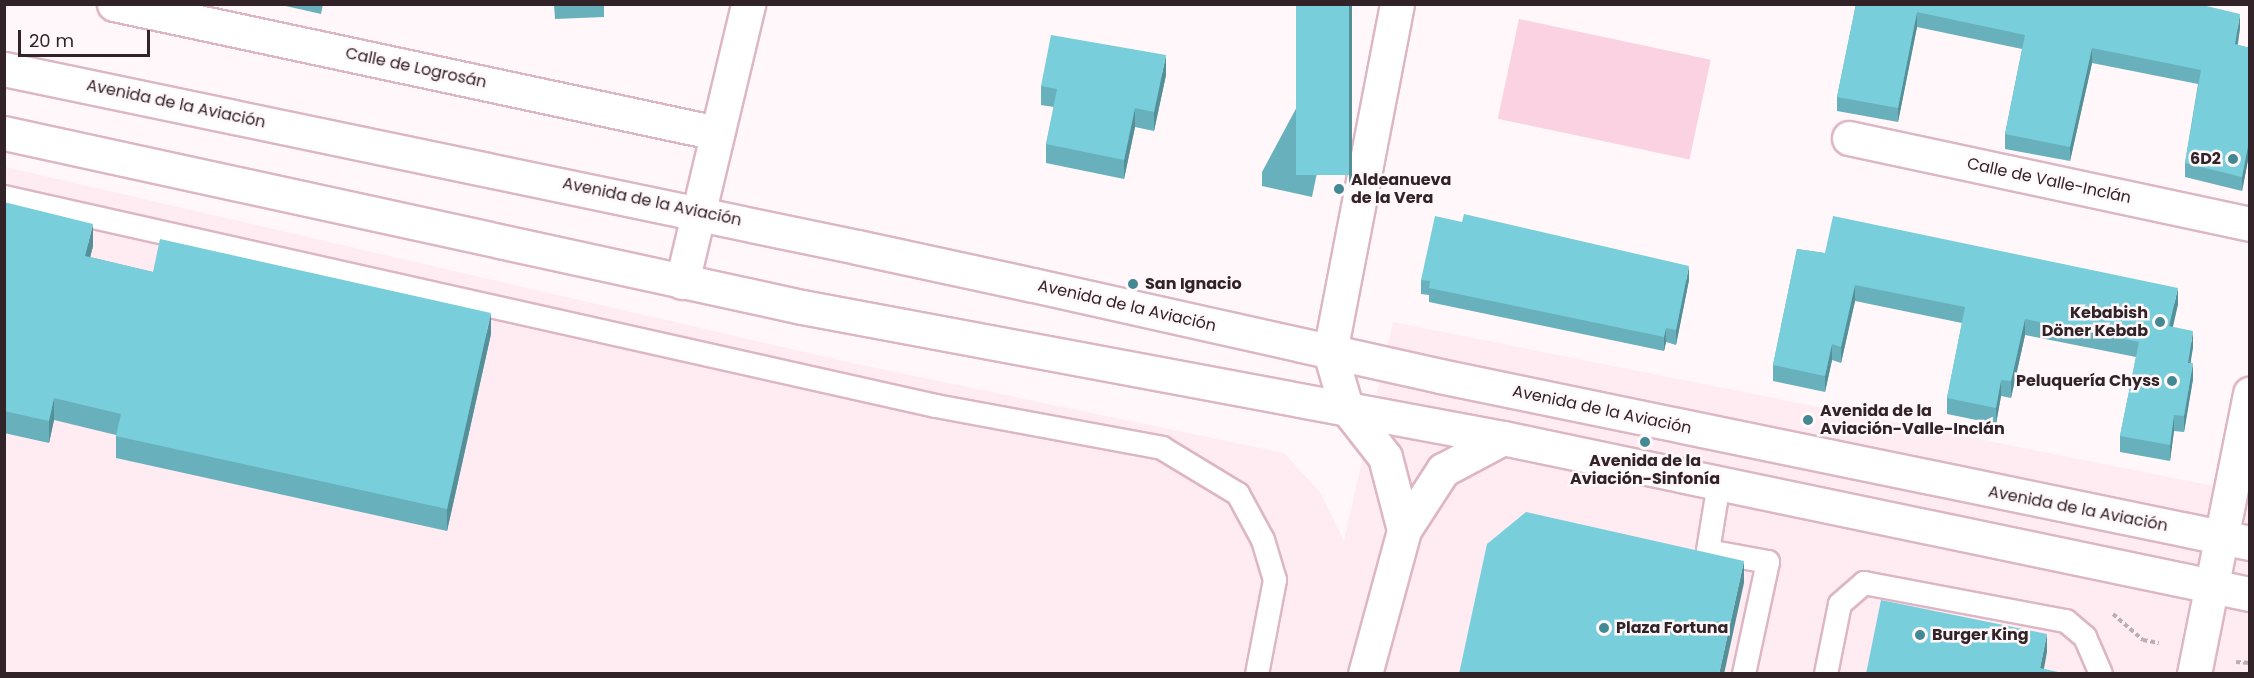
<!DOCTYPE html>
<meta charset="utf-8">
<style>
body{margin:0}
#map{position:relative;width:2254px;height:678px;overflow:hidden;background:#fff7f9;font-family:Poppins,sans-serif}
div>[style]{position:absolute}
.built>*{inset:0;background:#ffebf2}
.green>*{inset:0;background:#fbd2e1;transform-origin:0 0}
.path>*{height:4px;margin-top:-2px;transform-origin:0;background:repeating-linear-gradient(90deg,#bab0b3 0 4.5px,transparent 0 7.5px)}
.roads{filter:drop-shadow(2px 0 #ddb6c4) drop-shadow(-2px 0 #ddb6c4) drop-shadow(0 2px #ddb6c4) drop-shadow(0 -2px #ddb6c4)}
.lane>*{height:22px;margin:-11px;padding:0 11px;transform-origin:11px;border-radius:11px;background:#fff}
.street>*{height:33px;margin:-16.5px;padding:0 16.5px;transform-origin:16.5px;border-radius:16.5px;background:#fff}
.secondary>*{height:33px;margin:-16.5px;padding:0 16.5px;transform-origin:16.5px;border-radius:16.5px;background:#fff}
.wall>*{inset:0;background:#68b1bc}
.shaded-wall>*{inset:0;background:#559099;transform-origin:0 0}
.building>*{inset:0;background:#79cedb;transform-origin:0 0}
.dots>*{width:16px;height:16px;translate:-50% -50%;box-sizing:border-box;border:3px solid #fff7f9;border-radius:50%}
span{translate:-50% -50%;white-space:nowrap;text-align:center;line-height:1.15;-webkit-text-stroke:5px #fff7f9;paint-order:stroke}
.street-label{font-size:16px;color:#312328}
.poi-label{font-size:16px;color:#312328;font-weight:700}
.right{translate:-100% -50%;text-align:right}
.left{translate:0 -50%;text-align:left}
.frame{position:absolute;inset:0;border:6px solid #312328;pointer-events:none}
.scale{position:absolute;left:18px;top:30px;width:132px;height:27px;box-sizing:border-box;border:3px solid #312328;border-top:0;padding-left:8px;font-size:18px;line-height:21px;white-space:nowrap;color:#312328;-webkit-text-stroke:4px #fff7f9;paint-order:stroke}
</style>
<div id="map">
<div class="built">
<i style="clip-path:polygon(5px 167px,852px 363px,1284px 453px,1320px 492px,1344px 541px,1393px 322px,2249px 493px,2249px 673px,5px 674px)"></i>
</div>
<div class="green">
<i style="left:1519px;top:19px;width:196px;height:102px;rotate:12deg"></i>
</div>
<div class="path">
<i style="left:2113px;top:614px;width:40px;rotate:41deg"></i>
<i style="left:2143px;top:640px;width:16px;rotate:11deg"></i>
<i style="left:2236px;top:662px;width:14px;rotate:4deg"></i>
</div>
<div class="roads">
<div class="lane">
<i style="left:4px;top:197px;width:955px;rotate:12.64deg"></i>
<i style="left:936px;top:406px;width:230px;rotate:10.5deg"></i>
<i style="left:1162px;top:448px;width:89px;rotate:31.2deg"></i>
<i style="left:1238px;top:494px;width:52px;rotate:61.5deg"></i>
<i style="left:1263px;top:540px;width:42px;rotate:73.3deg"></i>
<i style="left:1275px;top:580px;width:96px;rotate:100.8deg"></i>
<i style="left:1719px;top:483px;width:69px;rotate:99.2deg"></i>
<i style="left:1708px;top:551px;width:61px;rotate:10.4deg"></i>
<i style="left:1768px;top:562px;width:115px;rotate:102.1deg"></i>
<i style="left:1826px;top:674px;width:71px;rotate:-78.7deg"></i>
<i style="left:1840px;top:604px;width:32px;rotate:-41deg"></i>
<i style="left:1864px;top:583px;width:206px;rotate:10.7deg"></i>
<i style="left:2066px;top:621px;width:25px;rotate:40deg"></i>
<i style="left:2085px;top:637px;width:40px;rotate:66.6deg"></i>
</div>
<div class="street">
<i style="left:114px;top:4px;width:617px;rotate:12.08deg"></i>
<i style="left:1397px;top:4px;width:354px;rotate:100.9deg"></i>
<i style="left:1330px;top:352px;width:57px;rotate:73.8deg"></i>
<i style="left:1346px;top:407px;width:63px;rotate:52deg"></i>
<i style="left:1385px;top:457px;width:75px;rotate:75.4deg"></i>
<i style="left:1849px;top:138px;width:410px;rotate:12.1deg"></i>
<i style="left:857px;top:247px;width:180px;rotate:12.2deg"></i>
<i style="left:682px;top:282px;width:286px;rotate:-76.6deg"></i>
<i style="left:1365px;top:674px;width:149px;rotate:-74.8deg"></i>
<i style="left:1404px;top:530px;width:72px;rotate:-57deg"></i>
<i style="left:1443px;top:470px;width:68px;rotate:-28.1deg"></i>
<i style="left:2194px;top:674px;width:286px;rotate:-78.7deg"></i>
</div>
<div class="secondary">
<i style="left:4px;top:69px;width:871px;rotate:11.79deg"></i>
<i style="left:4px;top:133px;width:817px;rotate:12.3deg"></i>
<i style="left:802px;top:307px;width:713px;rotate:10.59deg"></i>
<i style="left:1503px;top:438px;width:763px;rotate:11.8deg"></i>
<i style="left:1033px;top:285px;width:417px;rotate:12.6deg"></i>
<i style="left:1440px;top:376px;width:827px;rotate:11.65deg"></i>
</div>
</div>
<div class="wall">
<i style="clip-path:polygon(277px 4px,323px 4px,321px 14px)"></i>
<i style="clip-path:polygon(554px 4px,604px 4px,604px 17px,555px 19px)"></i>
<i style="clip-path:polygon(1352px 4px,1312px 197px,1262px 186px,1262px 172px)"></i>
<i style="clip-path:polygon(1856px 4px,2240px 28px,2238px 45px,2250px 48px,2250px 150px,2242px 191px,2185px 177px,2185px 163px,2198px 84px,2092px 63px,2070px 161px,2005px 149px,2005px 134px,2022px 49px,1917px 27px,1898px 122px,1837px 111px,1837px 97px)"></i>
<i style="clip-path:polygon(1166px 75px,1154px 131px,1135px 127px,1124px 179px,1046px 163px,1046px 144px,1054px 107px,1041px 105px,1041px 86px)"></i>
<i style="clip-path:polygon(4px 202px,93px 246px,90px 257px,153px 272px,491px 334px,447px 531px,116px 458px,116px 435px,54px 420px,49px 443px,4px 433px)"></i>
<i style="clip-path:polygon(1797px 249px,2178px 304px,2173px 327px,2193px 347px,2190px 363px,2193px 379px,2184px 432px,2174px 431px,2170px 461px,2120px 452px,2120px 436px,2136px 357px,2025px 335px,2011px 398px,2001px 396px,1996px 424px,1947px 414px,1947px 398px,1962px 323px,1855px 301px,1841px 363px,1832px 360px,1825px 392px,1773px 381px,1773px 365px)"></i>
<i style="clip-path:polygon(1421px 280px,1689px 280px,1676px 345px,1666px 342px,1664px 351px,1429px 302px,1429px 295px,1421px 294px)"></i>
</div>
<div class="shaded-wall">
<i style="left:1349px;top:4px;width:3px;height:183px"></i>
<i style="clip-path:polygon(1917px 12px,1917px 27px,1898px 122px,1898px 108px)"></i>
<i style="clip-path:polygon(2240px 14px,2240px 28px,2235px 58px,2235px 44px)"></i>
<i style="clip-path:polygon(2092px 48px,2092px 63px,2070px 161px,2070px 147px)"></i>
<i style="clip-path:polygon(1166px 55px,1166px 75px,1154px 131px,1154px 112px)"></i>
<i style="clip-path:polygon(1135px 108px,1135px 127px,1124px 179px,1124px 160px)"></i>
<i style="clip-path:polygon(2250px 136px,2250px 150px,2242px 191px,2242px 177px)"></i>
<i style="clip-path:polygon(93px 224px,93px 246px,85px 278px,85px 256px)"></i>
<i style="clip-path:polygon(1689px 266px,1689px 280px,1676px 345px,1676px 330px)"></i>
<i style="clip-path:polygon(1855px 285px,1855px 301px,1841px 363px,1841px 347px)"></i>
<i style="clip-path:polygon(2178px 288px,2178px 304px,2169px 342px,2169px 326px)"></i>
<i style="clip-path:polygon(491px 313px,491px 334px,447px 531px,447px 509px)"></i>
<i style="clip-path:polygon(2025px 319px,2025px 335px,2011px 398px,2011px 381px)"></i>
<i style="clip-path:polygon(1666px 328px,1666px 342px,1664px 351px,1664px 337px)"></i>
<i style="clip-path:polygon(2193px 331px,2193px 347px,2188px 379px,2188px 363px)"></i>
<i style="clip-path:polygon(1832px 344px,1832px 360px,1825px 392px,1825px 376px)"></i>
<i style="clip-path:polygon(2193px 363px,2193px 379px,2184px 432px,2184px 416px)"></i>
<i style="clip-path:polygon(2001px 380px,2001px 396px,1996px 424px,1996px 408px)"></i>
<i style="clip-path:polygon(54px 398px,54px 420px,49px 443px,49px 421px)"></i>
<i style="clip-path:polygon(2174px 415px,2174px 431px,2170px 461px,2170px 445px)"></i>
<i style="clip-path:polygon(1744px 561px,1744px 583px,1724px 674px,1719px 674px)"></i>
<i style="clip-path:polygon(2047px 634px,2047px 652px,2043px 674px,2040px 668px)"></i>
</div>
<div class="building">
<i style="left:1296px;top:4px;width:53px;height:171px"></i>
<i style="clip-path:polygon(1856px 4px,2198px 4px,2240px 14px,2235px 44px,2250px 48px,2250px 136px,2242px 177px,2185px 163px,2201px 70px,2092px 48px,2070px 147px,2005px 134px,2025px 35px,1917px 12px,1898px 108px,1837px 97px)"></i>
<i style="clip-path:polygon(1051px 35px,1166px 55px,1154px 112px,1135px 108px,1124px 160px,1046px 144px,1057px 89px,1041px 86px)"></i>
<i style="clip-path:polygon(4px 202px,93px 224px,85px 256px,153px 272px,160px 239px,491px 313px,447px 509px,116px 436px,121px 414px,54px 398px,49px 421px,4px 411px)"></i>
<i style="clip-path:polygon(1464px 214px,1689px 266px,1676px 330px,1666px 328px,1664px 337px,1429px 288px,1430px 281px,1421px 280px,1435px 216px,1462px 222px)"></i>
<i style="clip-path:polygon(1833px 216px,2178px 288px,2169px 326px,2193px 331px,2188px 363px,2193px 363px,2184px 416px,2174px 415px,2170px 445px,2120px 436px,2139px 342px,2025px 319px,2011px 381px,2001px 380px,1996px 408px,1947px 398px,1965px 307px,1855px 285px,1841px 347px,1832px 344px,1825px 376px,1773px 365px,1797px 249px,1825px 253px)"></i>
<i style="clip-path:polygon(1526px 512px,1744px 561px,1719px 674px,1459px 674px,1487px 544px)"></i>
<i style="clip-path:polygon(1881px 600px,2047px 634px,2040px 668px,2067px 674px,1866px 674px)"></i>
</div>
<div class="dots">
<i style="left:2233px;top:159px;background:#438993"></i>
<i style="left:1339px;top:189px;background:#438993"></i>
<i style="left:1133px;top:284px;background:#438993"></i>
<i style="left:2160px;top:322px;background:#438993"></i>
<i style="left:2172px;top:381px;background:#438993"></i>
<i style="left:1808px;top:420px;background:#438993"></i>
<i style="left:1645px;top:442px;background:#438993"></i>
<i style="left:1604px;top:628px;background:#438993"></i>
<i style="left:1920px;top:635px;background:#438993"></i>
</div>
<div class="street-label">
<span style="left:416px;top:68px;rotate:12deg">Calle de Logrosán</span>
<span style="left:176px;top:104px;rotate:12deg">Avenida de la Aviación</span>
<span style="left:2049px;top:181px;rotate:12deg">Calle de Valle-Inclán</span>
<span style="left:652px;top:202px;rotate:12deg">Avenida de la Aviación</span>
<span style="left:1127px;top:306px;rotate:13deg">Avenida de la Aviación</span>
<span style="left:1602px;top:410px;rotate:12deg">Avenida de la Aviación</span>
<span style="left:2078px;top:509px;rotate:11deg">Avenida de la Aviación</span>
</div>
<div class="poi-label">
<span class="right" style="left:2221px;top:159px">6D2</span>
<span class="left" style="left:1351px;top:189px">Aldeanueva<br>de la Vera</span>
<span class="left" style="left:1145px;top:284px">San Ignacio</span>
<span class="right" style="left:2148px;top:322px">Kebabish<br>Döner Kebab</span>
<span class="right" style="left:2160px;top:381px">Peluquería Chyss</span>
<span class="left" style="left:1820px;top:420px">Avenida de la<br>Aviación-Valle-Inclán</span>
<span style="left:1645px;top:470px">Avenida de la<br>Aviación-Sinfonía</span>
<span class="left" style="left:1616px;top:628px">Plaza Fortuna</span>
<span class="left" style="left:1932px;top:635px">Burger King</span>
</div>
<div class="frame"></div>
<div class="scale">20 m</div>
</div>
